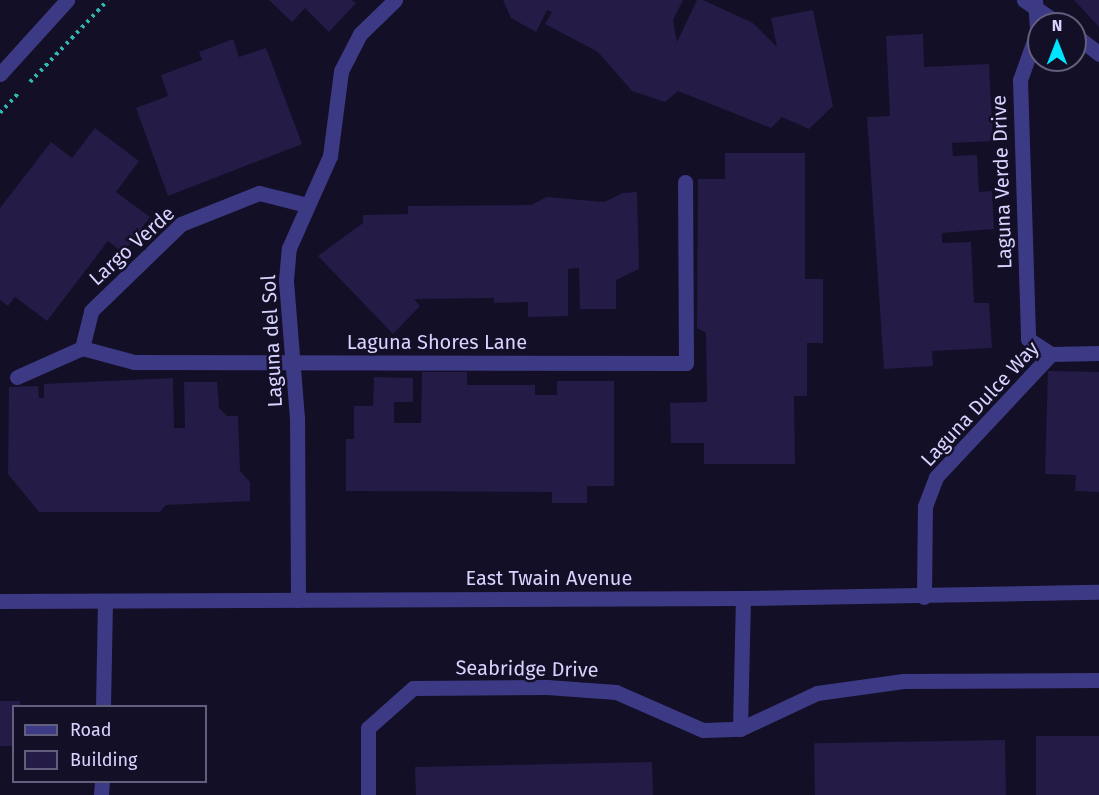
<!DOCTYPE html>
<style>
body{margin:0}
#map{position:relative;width:1099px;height:795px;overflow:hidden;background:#130f26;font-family:"Fira Sans",sans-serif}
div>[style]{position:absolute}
.building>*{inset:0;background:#241b47;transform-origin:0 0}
.path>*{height:4px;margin-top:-2px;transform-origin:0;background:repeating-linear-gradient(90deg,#2fb8b0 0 3px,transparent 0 7.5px)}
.service>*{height:15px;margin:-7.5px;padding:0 7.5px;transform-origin:7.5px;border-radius:7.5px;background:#3d3a85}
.minor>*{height:15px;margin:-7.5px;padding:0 7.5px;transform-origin:7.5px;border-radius:7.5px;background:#3d3a85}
.tertiary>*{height:15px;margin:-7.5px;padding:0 7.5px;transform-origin:7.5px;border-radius:7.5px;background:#3d3a85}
span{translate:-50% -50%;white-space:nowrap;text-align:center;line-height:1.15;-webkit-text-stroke:5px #130f26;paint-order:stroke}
.street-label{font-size:20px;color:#d9d4ff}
.legend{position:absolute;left:12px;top:705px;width:195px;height:78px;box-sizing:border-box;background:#130f26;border:2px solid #625e7d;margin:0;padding:8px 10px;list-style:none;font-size:18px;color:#d9d4ff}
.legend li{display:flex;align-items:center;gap:12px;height:30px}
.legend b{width:30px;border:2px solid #625e7d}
.north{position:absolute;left:1027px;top:12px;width:60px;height:60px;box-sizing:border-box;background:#130f26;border:2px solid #625e7d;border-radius:50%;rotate:0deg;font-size:16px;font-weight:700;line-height:24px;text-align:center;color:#d9d4ff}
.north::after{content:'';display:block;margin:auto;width:21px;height:27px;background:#00e5ff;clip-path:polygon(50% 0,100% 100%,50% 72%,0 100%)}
</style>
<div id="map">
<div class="building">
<i style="clip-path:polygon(269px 0,352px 0,356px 3px,329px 32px,305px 8px,292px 22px)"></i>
<i style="clip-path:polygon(503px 0,683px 0,673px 20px,677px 42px,697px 0,703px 0,753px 23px,777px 47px,771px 18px,813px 10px,833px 106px,809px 129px,782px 117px,771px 128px,678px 91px,665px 102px,632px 91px,598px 52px,545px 24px,552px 12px,547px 10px,536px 32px,511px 18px)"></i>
<i style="clip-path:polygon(1074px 0,1099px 0,1099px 27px)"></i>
<i style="clip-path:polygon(923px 34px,924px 67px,989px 64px,993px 141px,952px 143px,953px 156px,977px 155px,979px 192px,992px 191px,994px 229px,942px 233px,942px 243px,971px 242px,974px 303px,989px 303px,992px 348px,932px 351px,933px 366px,884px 369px,867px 117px,890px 116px,886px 36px)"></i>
<i style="clip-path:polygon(233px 39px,239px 57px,266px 48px,302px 144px,168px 196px,136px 108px,168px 96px,161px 75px,202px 60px,199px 52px)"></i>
<i style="clip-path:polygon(95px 128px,139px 161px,116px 192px,150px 217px,123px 253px,108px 241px,47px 321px,15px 297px,8px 306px,0 300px,0 208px,51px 142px,72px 158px)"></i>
<i style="clip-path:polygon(725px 153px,805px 153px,805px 279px,823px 279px,823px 343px,807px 343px,807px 396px,794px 396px,795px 464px,704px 464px,704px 443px,671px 443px,670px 403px,707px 402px,706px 333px,697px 328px,698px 179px,725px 179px)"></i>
<i style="clip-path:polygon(637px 192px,639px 269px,616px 280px,616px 309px,580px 309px,579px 268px,568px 269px,568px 316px,528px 317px,528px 302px,494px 303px,494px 298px,414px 299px,420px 306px,393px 334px,318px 256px,363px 223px,363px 215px,408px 214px,408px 206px,531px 205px,547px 197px,604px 202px,623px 193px)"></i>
<i style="clip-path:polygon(1048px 371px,1099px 372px,1099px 492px,1075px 491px,1076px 475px,1045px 474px)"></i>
<i style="clip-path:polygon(422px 372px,467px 372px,467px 385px,535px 385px,535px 395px,557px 395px,557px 381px,614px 381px,614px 486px,587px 486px,587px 503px,552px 503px,552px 492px,346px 491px,346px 439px,354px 439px,354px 406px,373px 406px,374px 377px,413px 378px,413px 402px,394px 402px,394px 423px,421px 423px)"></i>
<i style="clip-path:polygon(173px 378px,174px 428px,185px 428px,184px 382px,217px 382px,219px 408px,227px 416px,238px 416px,240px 471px,250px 482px,250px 501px,166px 505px,160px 512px,39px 512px,8px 474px,9px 387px,38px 386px,39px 398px,44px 398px,44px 384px)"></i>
<i style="clip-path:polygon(0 701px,20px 701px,20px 706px,14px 706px,14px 746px,0 746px)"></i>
<i style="left:1036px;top:736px;width:63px;height:59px"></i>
<i style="left:1005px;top:740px;width:55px;height:191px;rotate:89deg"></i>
<i style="clip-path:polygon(652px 762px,653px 795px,416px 795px,415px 767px)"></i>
</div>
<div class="path">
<i style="left:30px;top:82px;width:113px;rotate:-46.4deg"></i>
<i style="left:0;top:113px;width:26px;rotate:-47deg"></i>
</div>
<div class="service">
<i style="left:0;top:74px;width:100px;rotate:-47.8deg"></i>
</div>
<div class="minor">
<i style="left:1024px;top:0;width:42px;rotate:34.4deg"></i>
<i style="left:1035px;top:0;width:32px;rotate:86deg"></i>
<i style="left:1037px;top:32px;width:51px;rotate:109.5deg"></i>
<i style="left:1020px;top:80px;width:259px;rotate:88.2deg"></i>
<i style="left:1028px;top:339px;width:27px;rotate:33deg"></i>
<i style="left:1075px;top:35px;width:31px;rotate:38deg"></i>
<i style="left:82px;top:348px;width:38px;rotate:-76deg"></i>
<i style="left:91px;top:311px;width:125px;rotate:-44deg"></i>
<i style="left:181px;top:224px;width:84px;rotate:-21.7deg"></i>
<i style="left:259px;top:193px;width:49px;rotate:14deg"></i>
<i style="left:17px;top:377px;width:71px;rotate:-24deg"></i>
<i style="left:82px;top:348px;width:54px;rotate:15.1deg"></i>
<i style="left:134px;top:362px;width:552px;rotate:0.1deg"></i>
<i style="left:686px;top:363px;width:181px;rotate:-90.3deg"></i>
<i style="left:924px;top:597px;width:91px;rotate:-89.4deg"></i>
<i style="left:925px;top:506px;width:31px;rotate:-69deg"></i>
<i style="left:936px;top:477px;width:168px;rotate:-46.9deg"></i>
<i style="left:1051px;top:354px;width:48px;rotate:-1.2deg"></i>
<i style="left:298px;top:600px;width:182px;rotate:-90.3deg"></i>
<i style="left:297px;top:418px;width:138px;rotate:-94.6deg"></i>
<i style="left:286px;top:280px;width:32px;rotate:-85deg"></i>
<i style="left:289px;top:248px;width:101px;rotate:-66deg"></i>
<i style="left:330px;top:156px;width:86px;rotate:-82.6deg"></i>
<i style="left:341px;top:71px;width:42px;rotate:-62.8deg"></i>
<i style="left:360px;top:34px;width:49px;rotate:-44.2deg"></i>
<i style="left:103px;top:706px;width:105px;rotate:-88.9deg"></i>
<i style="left:740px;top:729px;width:131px;rotate:-88.7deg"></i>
<i style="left:101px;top:795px;width:13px;rotate:-86deg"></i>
<i style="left:368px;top:795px;width:67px;rotate:-90deg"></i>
<i style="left:368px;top:728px;width:60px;rotate:-41.6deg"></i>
<i style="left:413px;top:688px;width:134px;rotate:-0.4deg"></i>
<i style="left:547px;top:687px;width:69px;rotate:4.1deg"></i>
<i style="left:616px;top:692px;width:95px;rotate:23.6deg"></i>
<i style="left:703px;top:730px;width:37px;rotate:-2deg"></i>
<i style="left:740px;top:729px;width:85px;rotate:-25.1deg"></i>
<i style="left:817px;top:693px;width:87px;rotate:-7.9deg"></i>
<i style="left:903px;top:681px;width:196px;rotate:-0.3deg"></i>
</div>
<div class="tertiary">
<i style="left:0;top:601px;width:743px;rotate:-0.23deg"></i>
<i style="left:743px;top:598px;width:356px;rotate:-1deg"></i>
</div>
<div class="street-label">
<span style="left:1002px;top:182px;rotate:-92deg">Laguna Verde Drive</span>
<span style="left:132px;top:246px;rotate:-42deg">Largo Verde</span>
<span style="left:272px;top:341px;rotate:-93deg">Laguna del Sol</span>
<span style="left:437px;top:342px">Laguna Shores Lane</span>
<span style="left:980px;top:404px;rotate:-47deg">Laguna Dulce Way</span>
<span style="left:549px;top:578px">East Twain Avenue</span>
<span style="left:527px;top:669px;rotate:1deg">Seabridge Drive</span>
</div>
<ul class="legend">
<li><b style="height:8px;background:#3d3a85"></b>Road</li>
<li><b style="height:16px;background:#241b47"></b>Building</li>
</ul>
<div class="north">N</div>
</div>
